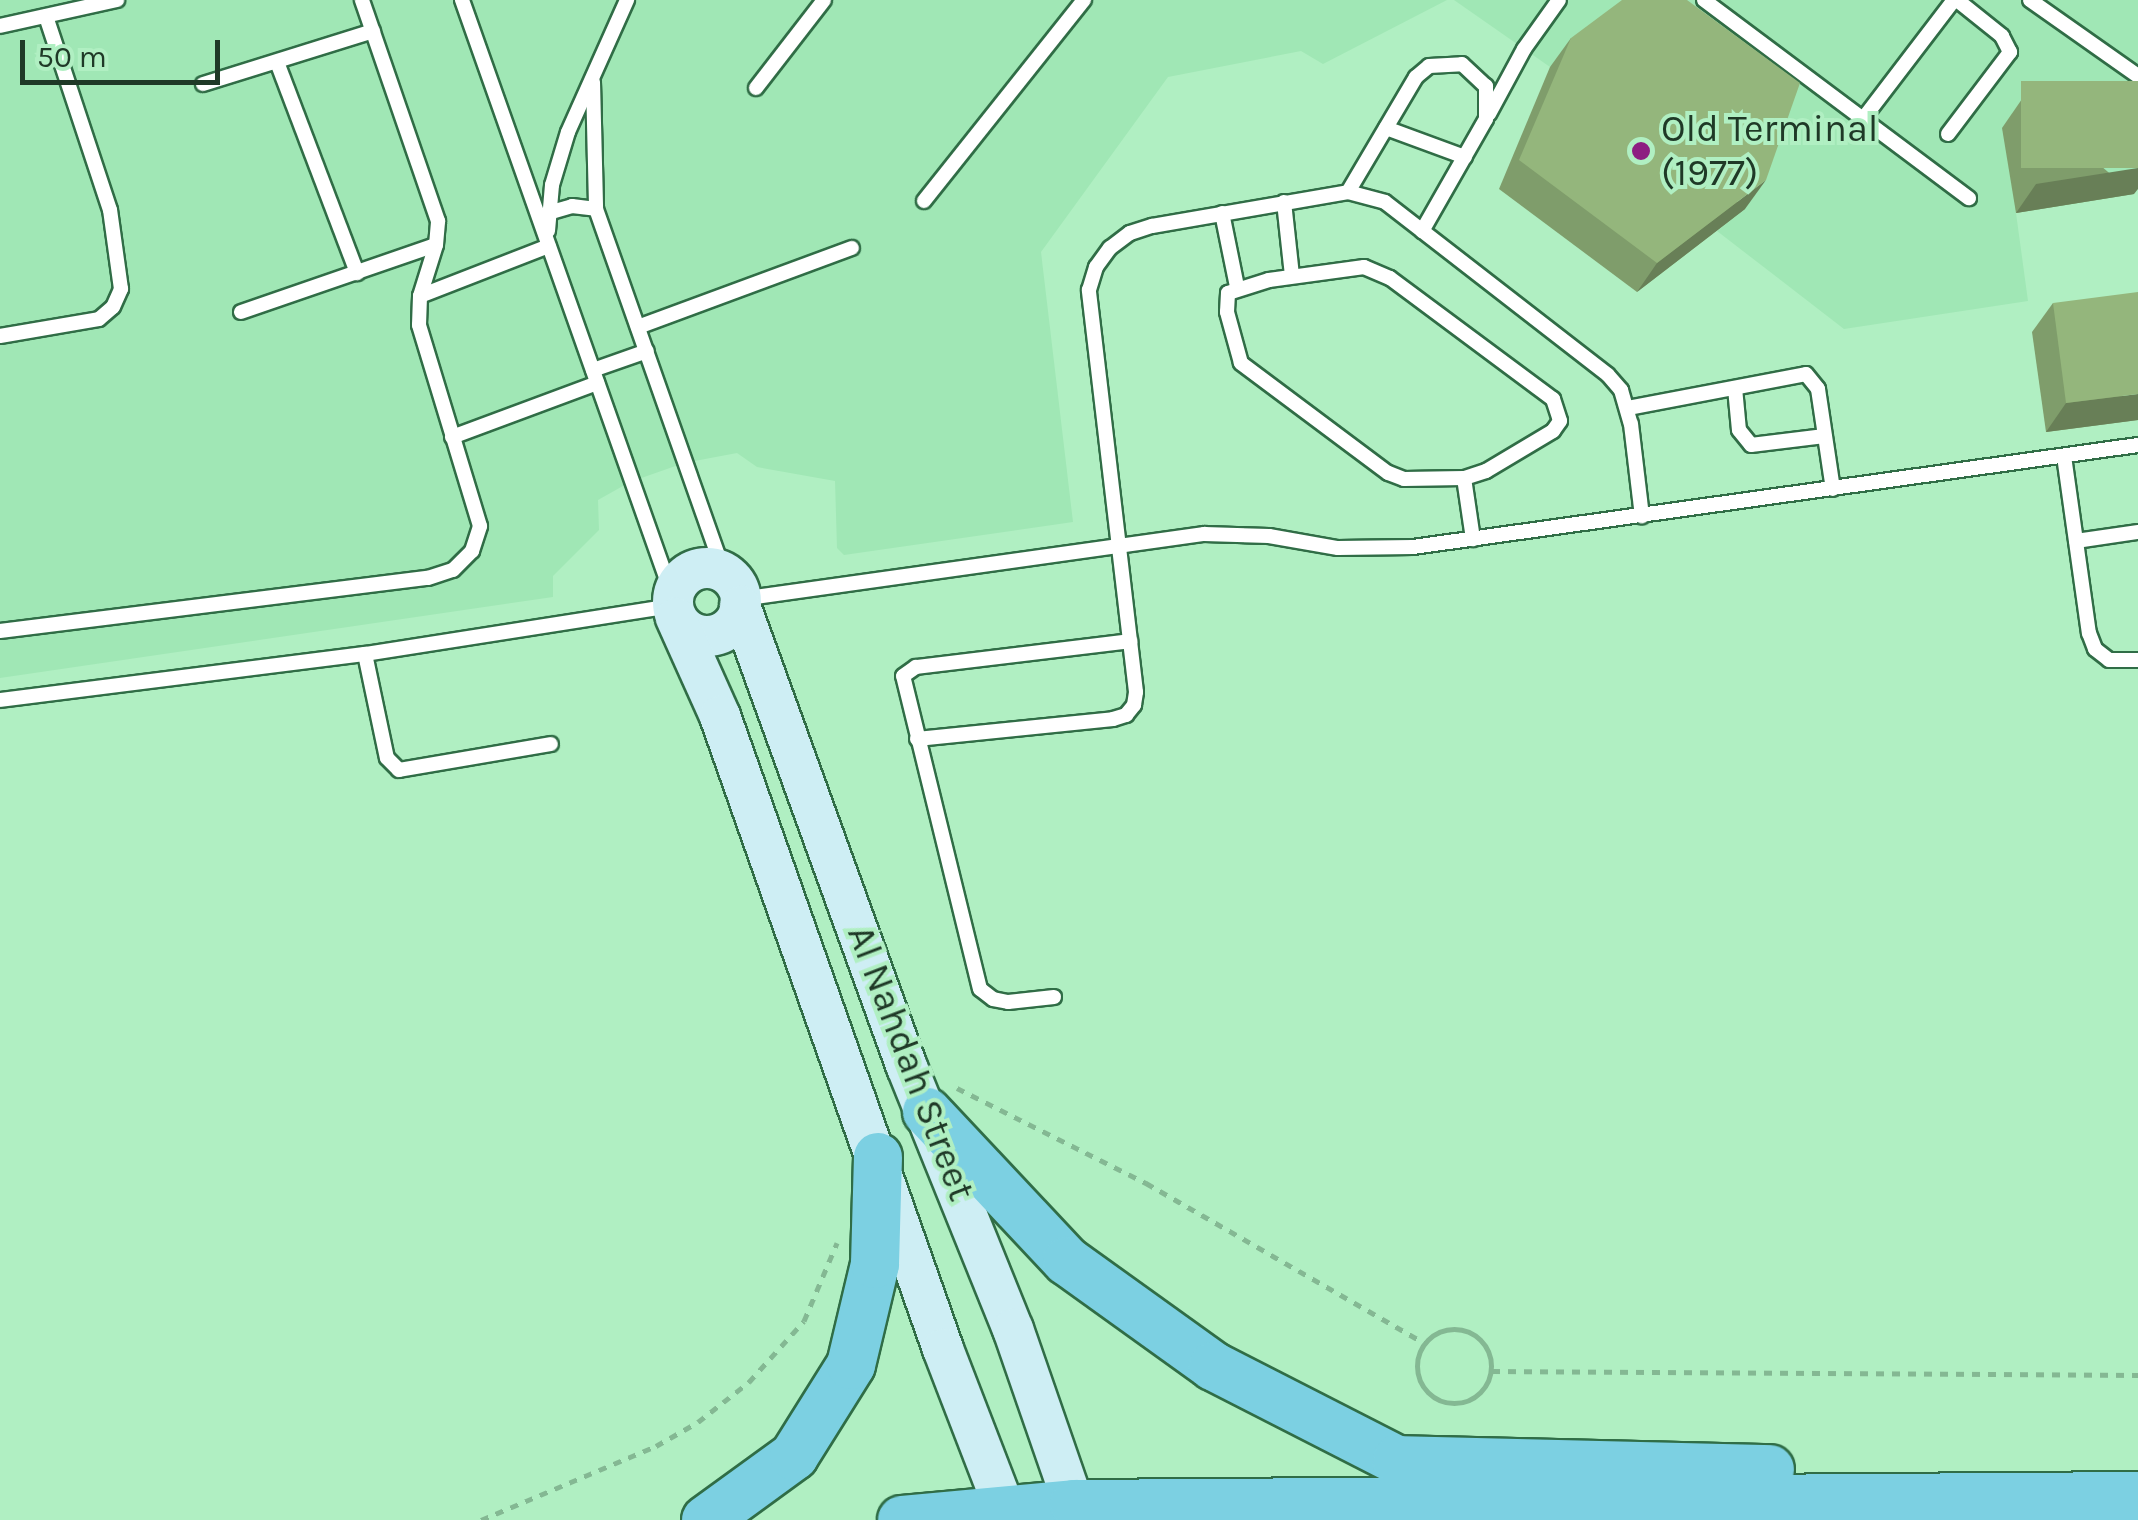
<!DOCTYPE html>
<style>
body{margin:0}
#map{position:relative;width:2138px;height:1520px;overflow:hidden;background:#b0efc2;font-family:Karla,sans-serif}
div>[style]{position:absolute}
.built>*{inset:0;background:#a0e7b5}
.path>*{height:5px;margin-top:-2.5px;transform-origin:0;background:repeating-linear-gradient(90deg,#84b893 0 8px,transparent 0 16px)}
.path>.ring{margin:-2.5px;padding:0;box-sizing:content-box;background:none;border:5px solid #84b893;border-radius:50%}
.roads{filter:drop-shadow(2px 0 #306d46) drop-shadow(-2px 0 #306d46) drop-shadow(0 2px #306d46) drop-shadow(0 -2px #306d46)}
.service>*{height:14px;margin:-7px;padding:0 7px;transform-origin:7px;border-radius:7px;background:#fff}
.secondary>*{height:40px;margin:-20px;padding:0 20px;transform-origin:20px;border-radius:20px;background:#ceeef4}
.secondary>.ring{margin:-20px;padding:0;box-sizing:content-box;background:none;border:40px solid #ceeef4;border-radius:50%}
.trunk>*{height:48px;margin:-24px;padding:0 24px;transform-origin:24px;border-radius:24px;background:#7cd0e2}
.wall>*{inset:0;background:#7f9d6b}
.shaded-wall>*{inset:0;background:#687f57}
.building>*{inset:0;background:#94b67c;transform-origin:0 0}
.dots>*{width:28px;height:28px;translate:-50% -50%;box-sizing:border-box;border:5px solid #b0efc2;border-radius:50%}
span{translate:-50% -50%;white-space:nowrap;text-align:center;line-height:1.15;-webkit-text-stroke:8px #b0efc2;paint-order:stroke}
.poi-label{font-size:38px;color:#1f3927}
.left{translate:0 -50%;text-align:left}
.street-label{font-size:38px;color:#1f3927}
.scale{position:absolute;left:20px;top:40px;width:200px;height:45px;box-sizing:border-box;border:5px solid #1f3927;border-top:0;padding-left:12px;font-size:30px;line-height:35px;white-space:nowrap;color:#1f3927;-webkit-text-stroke:8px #b0efc2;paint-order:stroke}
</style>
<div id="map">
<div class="built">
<i style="clip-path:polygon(0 0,1447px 0,1323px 64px,1301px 51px,1168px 77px,1041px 252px,1073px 522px,844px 555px,837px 548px,835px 481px,757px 467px,737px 453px,684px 463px,630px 482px,598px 500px,599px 530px,553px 576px,553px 597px,0 678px)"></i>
<i style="clip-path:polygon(1454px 0,2138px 0,2138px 171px,2131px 173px,2134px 194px,2016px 213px,2028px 301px,1844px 329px,1717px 231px,1745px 209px,1634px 5px,1550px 67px)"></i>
</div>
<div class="path">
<i style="left:957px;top:1088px;width:212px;rotate:26.7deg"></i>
<i style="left:1146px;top:1183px;width:321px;rotate:29.9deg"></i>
<i class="ring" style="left:1417px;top:1329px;width:69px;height:69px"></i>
<i style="left:1492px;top:1371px;width:646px;rotate:0.35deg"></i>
<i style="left:481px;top:1520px;width:190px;rotate:-22.9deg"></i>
<i style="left:656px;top:1446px;width:48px;rotate:-29.7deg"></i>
<i style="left:698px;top:1422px;width:65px;rotate:-38.1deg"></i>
<i style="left:749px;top:1382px;width:82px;rotate:-48deg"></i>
<i style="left:804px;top:1321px;width:85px;rotate:-67.1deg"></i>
</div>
<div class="roads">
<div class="service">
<i style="left:462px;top:0;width:633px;rotate:70.53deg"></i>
<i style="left:1704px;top:0;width:331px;rotate:36.8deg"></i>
<i style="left:2030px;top:0;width:132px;rotate:35.1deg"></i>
<i style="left:0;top:26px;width:120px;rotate:-12.5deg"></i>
<i style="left:277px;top:62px;width:226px;rotate:69.2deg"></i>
<i style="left:593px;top:82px;width:127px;rotate:88.6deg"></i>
<i style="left:596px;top:209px;width:386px;rotate:70.6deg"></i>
<i style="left:203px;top:84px;width:178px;rotate:-17.3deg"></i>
<i style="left:756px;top:88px;width:111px;rotate:-52.3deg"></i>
<i style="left:1489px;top:114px;width:74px;rotate:-61.7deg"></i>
<i style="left:1524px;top:49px;width:60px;rotate:-54.5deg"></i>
<i style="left:1863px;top:119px;width:150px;rotate:-52.6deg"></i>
<i style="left:1386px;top:128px;width:84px;rotate:20.2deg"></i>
<i style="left:1948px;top:134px;width:103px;rotate:-52.9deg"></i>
<i style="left:2010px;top:52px;width:18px;rotate:-117deg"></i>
<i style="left:2002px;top:36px;width:58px;rotate:-141.3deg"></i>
<i style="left:1348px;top:192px;width:134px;rotate:-59.4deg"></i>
<i style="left:1416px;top:77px;width:17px;rotate:-40deg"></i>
<i style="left:1429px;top:66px;width:33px;rotate:-3deg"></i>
<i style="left:1462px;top:64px;width:33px;rotate:43deg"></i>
<i style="left:1486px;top:86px;width:33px;rotate:90deg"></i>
<i style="left:1486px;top:119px;width:129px;rotate:119.7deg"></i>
<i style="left:924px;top:201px;width:257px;rotate:-51.5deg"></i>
<i style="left:1284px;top:202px;width:74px;rotate:83.8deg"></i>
<i style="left:548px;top:213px;width:25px;rotate:-16deg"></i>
<i style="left:572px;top:206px;width:24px;rotate:7deg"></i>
<i style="left:1222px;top:213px;width:76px;rotate:78.5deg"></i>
<i style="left:548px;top:231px;width:46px;rotate:-85deg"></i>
<i style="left:552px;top:185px;width:55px;rotate:-73.2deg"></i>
<i style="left:568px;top:132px;width:145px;rotate:-65.9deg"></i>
<i style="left:1364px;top:267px;width:28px;rotate:23deg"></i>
<i style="left:1390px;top:278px;width:203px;rotate:36.6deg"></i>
<i style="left:1553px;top:399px;width:23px;rotate:72deg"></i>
<i style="left:1560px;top:421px;width:12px;rotate:125deg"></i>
<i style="left:1553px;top:431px;width:78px;rotate:149.2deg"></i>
<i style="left:1486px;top:471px;width:23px;rotate:162deg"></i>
<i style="left:1464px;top:478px;width:60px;rotate:179deg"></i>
<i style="left:1404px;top:479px;width:17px;rotate:-159deg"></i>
<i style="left:1388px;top:473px;width:184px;rotate:-143.2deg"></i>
<i style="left:1241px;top:363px;width:53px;rotate:-105.4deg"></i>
<i style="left:1227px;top:312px;width:19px;rotate:-87deg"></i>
<i style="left:1228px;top:293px;width:43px;rotate:-17.6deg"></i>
<i style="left:1269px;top:280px;width:96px;rotate:-7.8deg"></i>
<i style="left:420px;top:296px;width:138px;rotate:-21.2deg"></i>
<i style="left:241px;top:312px;width:206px;rotate:-19deg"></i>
<i style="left:638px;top:327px;width:228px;rotate:-20.3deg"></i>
<i style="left:0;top:336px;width:100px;rotate:-9.7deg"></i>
<i style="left:99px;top:319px;width:18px;rotate:-41deg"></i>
<i style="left:113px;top:307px;width:20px;rotate:-66deg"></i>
<i style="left:121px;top:289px;width:80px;rotate:-97.9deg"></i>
<i style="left:110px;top:210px;width:204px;rotate:-108.3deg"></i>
<i style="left:593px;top:370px;width:57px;rotate:-19.4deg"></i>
<i style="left:1735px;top:388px;width:42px;rotate:84.6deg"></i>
<i style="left:1739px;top:430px;width:19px;rotate:51deg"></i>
<i style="left:1751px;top:445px;width:74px;rotate:-7deg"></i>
<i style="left:1628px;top:408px;width:181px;rotate:-10.8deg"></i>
<i style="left:1806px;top:374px;width:19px;rotate:51deg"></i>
<i style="left:1818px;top:389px;width:101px;rotate:81.5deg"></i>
<i style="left:452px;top:437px;width:155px;rotate:-20.4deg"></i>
<i style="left:2064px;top:456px;width:179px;rotate:82deg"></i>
<i style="left:2089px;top:633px;width:17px;rotate:69deg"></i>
<i style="left:2095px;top:649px;width:18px;rotate:38deg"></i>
<i style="left:2109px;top:660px;width:29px"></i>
<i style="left:1464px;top:478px;width:62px;rotate:81.6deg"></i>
<i style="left:2076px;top:541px;width:63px;rotate:-8.3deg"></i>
<i style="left:741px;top:599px;width:468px;rotate:-8deg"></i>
<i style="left:1204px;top:534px;width:65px;rotate:1.8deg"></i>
<i style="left:1269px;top:536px;width:70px;rotate:9.9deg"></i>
<i style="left:1338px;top:548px;width:75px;rotate:-0.8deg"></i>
<i style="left:1413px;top:547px;width:732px;rotate:-8.01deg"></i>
<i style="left:0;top:631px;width:431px;rotate:-7.1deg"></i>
<i style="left:428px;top:578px;width:26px;rotate:-18deg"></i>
<i style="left:453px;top:570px;width:27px;rotate:-45deg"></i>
<i style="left:472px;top:551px;width:26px;rotate:-72deg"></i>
<i style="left:480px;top:526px;width:210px;rotate:-106.9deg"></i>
<i style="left:419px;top:325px;width:29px;rotate:-88deg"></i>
<i style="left:420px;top:296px;width:53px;rotate:-72.6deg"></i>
<i style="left:436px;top:245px;width:24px;rotate:-85deg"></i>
<i style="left:438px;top:221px;width:234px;rotate:-109deg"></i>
<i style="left:365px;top:654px;width:106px;rotate:78.1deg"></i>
<i style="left:387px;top:758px;width:17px;rotate:45deg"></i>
<i style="left:399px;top:770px;width:154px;rotate:-9.7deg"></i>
<i style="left:0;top:700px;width:368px;rotate:-7.2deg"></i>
<i style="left:365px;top:654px;width:312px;rotate:-8.9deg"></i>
<i style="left:917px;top:739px;width:197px;rotate:-5.8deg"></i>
<i style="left:1113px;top:719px;width:14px;rotate:-17deg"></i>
<i style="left:1126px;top:715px;width:13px;rotate:-51deg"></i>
<i style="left:1134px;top:705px;width:13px;rotate:-81deg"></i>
<i style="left:1136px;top:692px;width:405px;rotate:-96.7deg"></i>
<i style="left:1089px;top:290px;width:24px;rotate:-73deg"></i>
<i style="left:1096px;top:267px;width:24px;rotate:-54deg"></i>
<i style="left:1110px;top:248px;width:25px;rotate:-37deg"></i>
<i style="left:1130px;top:233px;width:23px;rotate:-18deg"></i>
<i style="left:1152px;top:226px;width:199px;rotate:-9.8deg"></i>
<i style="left:1348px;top:192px;width:38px;rotate:15deg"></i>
<i style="left:1385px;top:202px;width:282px;rotate:37.8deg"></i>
<i style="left:1608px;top:375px;width:20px;rotate:49deg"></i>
<i style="left:1621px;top:390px;width:35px;rotate:74deg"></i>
<i style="left:1631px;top:424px;width:93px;rotate:83.2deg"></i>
<i style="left:1054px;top:997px;width:46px;rotate:173.8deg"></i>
<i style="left:1008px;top:1002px;width:15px;rotate:-169deg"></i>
<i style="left:993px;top:999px;width:16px;rotate:-142deg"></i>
<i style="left:980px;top:989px;width:322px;rotate:-103.8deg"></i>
<i style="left:903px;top:676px;width:16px;rotate:-35deg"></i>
<i style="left:916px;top:667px;width:216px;rotate:-6.9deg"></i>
</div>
<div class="secondary">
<i class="ring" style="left:673px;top:568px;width:28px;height:28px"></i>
<i style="left:740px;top:606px;width:490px;rotate:70.1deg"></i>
<i style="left:907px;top:1067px;width:283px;rotate:68deg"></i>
<i style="left:1013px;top:1329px;width:202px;rotate:70.9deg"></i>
<i style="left:676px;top:618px;width:107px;rotate:65.8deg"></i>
<i style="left:720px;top:716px;width:671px;rotate:70.59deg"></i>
<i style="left:943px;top:1349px;width:183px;rotate:68.9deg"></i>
</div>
<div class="trunk">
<i style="left:927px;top:1112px;width:204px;rotate:46.8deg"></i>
<i style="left:1067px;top:1261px;width:180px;rotate:35.7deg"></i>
<i style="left:1213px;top:1366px;width:207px;rotate:27.1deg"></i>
<i style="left:1397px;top:1460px;width:373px;rotate:1.4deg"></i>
<i style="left:706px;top:1520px;width:109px;rotate:-36deg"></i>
<i style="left:794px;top:1456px;width:107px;rotate:-57.9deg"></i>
<i style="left:851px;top:1365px;width:104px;rotate:-76.6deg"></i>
<i style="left:875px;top:1264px;width:107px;rotate:-88.4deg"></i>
<i style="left:902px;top:1520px;width:173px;rotate:-5.3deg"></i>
<i style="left:1074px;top:1504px;width:1064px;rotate:-0.43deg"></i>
</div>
</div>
<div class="wall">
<i style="clip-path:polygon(1571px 38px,1745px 209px,1637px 292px,1499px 189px,1550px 67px)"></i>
<i style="clip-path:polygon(2022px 99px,2134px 194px,2016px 213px,2002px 128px)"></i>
<i style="clip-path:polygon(2053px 303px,2138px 420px,2046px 432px,2032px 332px)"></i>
</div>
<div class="shaded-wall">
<i style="clip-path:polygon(2138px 168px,2138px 189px,2134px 194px,2016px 213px,2036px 184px)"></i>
<i style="clip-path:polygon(1766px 180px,1745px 209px,1637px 292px,1657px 263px)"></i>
<i style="clip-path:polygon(2138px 394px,2138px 420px,2046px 432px,2066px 403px)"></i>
</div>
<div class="building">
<i style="clip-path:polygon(1622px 0,1687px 0,1800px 83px,1766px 180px,1657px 263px,1519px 160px,1571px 38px)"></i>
<i style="left:2138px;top:81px;width:87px;height:117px;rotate:90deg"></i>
<i style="clip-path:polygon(2138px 292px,2138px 394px,2066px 403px,2053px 303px)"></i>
</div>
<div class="dots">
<i style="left:1641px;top:151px;background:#8d1e81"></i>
</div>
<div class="poi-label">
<span class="left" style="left:1661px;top:151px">Old Terminal<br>(1977)</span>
</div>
<div class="street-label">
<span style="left:911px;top:1063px;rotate:69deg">Al Nahdah Street</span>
</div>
<div class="scale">50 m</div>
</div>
